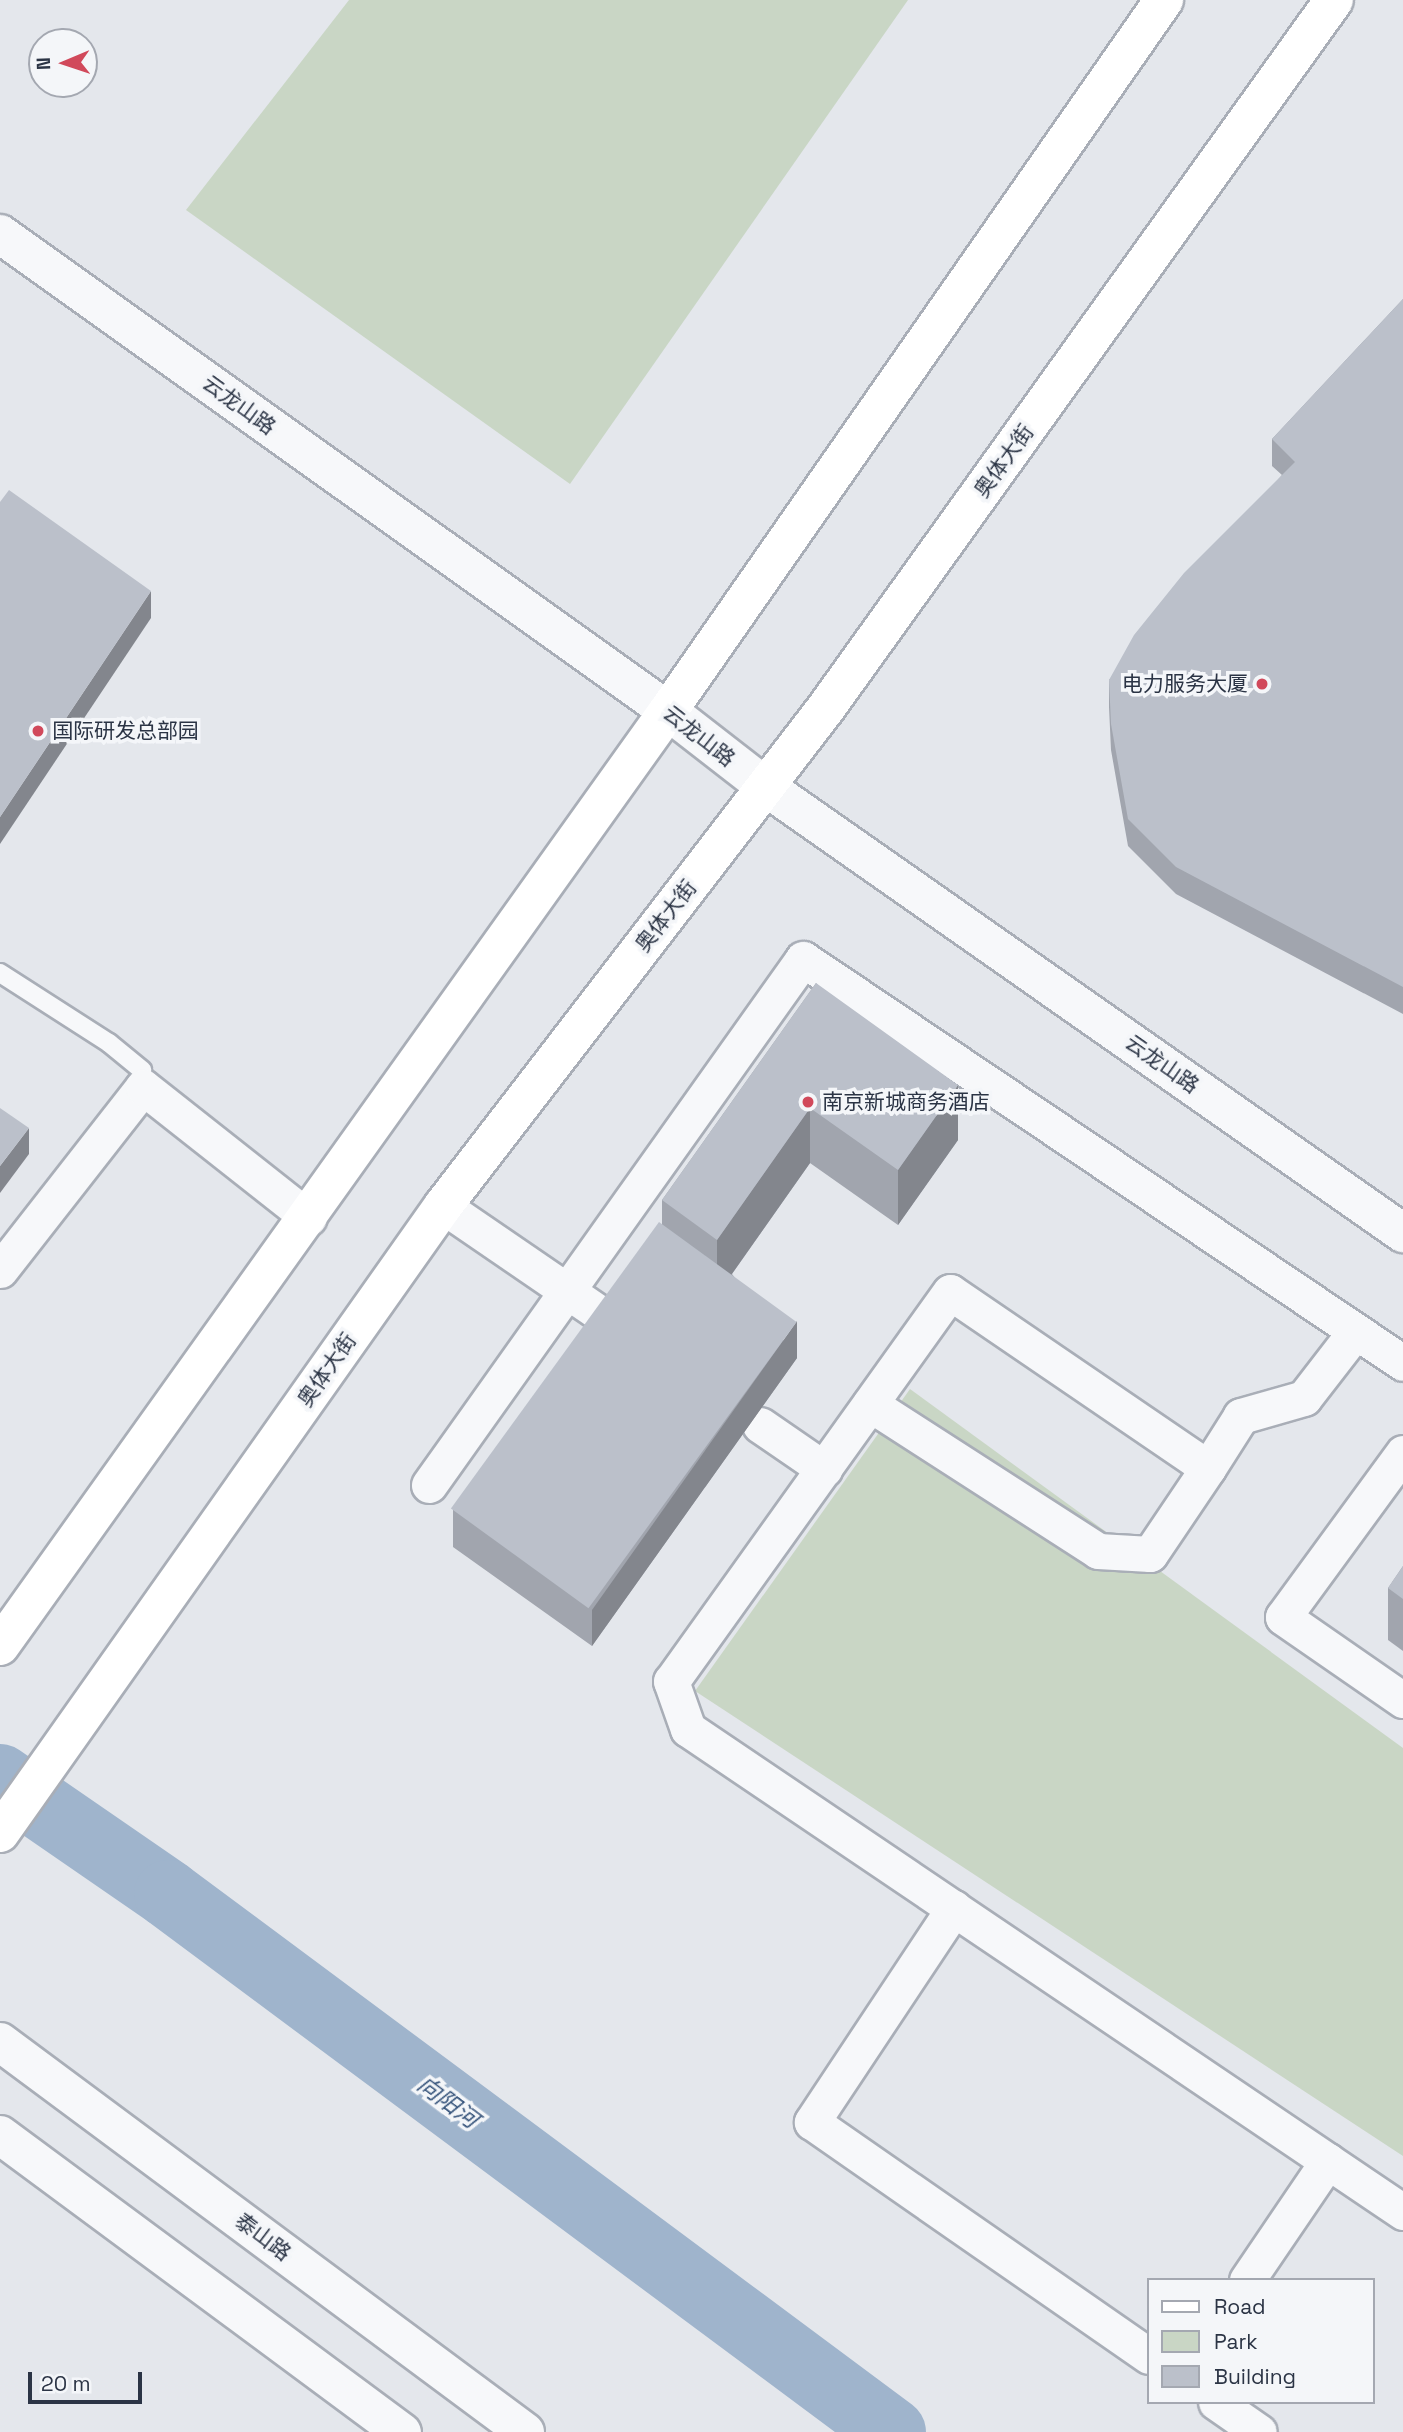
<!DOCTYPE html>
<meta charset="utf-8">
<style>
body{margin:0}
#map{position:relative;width:1403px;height:2432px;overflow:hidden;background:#e4e7ec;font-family:"Space Grotesk","Noto Sans SC",sans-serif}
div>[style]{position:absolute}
.green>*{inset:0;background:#c9d6c5}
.river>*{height:68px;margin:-34px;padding:0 34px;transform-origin:34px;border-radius:34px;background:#9fb4cc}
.roads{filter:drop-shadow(2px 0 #a9aeb7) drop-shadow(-2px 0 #a9aeb7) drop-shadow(0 2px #a9aeb7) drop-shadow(0 -2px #a9aeb7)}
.service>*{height:18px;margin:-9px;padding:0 9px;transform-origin:9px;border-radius:9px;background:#f7f8fa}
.minor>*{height:35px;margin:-17.5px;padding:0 17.5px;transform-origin:17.5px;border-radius:17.5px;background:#f7f8fa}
.tertiary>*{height:38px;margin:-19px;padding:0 19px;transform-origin:19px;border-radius:19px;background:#f7f8fa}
.secondary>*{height:38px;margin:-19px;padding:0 19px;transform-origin:19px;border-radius:19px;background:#fff}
.wall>*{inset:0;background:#a1a5ae}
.shaded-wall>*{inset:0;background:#83868d}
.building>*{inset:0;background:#bbc0ca;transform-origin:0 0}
.dots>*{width:19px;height:19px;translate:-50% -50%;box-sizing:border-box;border:4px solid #f4f6f9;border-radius:50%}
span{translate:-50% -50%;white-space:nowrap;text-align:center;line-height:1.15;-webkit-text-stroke:7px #f4f6f9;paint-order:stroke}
.street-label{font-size:21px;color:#2b3445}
.poi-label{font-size:21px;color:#2b3445}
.right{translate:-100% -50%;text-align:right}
.left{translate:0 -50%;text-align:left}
.water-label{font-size:23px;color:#34527a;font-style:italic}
.legend{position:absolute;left:1147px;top:2278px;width:228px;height:126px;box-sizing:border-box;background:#f4f6f9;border:2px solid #a4a8b1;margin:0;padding:9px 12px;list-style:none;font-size:21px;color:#2b3445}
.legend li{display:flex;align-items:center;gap:14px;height:35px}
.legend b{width:35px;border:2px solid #a4a8b1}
.north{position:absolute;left:28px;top:28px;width:70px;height:70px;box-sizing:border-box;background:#f4f6f9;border:2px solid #a4a8b1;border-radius:50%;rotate:268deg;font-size:19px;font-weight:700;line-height:28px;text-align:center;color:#2b3445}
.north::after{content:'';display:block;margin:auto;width:24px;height:32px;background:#d1495b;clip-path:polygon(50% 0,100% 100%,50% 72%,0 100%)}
.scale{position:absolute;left:28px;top:2372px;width:114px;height:32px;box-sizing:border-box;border:4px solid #2b3445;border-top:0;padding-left:9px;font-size:21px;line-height:24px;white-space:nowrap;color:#2b3445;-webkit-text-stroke:5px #f4f6f9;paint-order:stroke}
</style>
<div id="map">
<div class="green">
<i style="clip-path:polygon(349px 0,908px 0,570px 484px,186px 210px)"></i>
<i style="clip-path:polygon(910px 1389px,1403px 1748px,1403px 2156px,695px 1691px)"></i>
</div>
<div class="river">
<i style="left:0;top:1778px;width:204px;rotate:34.6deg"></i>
<i style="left:168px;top:1894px;width:902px;rotate:36.62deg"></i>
</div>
<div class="roads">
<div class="service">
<i style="left:0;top:973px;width:130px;rotate:32.7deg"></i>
<i style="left:109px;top:1043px;width:43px;rotate:39.3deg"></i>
</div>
<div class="minor">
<i style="left:443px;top:1206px;width:196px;rotate:34.4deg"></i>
<i style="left:0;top:1270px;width:232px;rotate:-52deg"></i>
<i style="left:143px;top:1087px;width:211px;rotate:38.3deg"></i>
<i style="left:1355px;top:1332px;width:83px;rotate:127.7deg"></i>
<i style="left:1304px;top:1398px;width:66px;rotate:164.1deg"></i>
<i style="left:1241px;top:1416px;width:62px;rotate:122.4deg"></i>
<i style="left:1208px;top:1468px;width:312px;rotate:-145.7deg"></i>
<i style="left:950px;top:1292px;width:479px;rotate:125.6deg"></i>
<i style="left:671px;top:1681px;width:51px;rotate:70.5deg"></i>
<i style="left:688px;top:1729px;width:863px;rotate:34.04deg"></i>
<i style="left:870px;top:1404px;width:271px;rotate:32.8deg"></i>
<i style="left:1098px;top:1551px;width:52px;rotate:3.3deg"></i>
<i style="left:1150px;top:1554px;width:104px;rotate:-56deg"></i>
<i style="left:760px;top:1425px;width:78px;rotate:34.5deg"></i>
<i style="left:1403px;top:1453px;width:203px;rotate:126.2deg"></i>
<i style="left:1283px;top:1617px;width:146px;rotate:34.7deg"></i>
<i style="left:429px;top:1485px;width:645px;rotate:-54.59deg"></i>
<i style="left:803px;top:959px;width:723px;rotate:33.95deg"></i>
<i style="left:954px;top:1908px;width:257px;rotate:123.6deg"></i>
<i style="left:812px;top:2122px;width:410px;rotate:34.8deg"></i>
<i style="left:1247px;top:2280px;width:144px;rotate:-55.8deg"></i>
<i style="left:1216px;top:2402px;width:52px;rotate:34.9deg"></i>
</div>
<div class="tertiary">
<i style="left:0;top:234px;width:821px;rotate:35.53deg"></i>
<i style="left:668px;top:711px;width:124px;rotate:37.8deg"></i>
<i style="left:766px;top:787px;width:778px;rotate:35deg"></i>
<i style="left:0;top:2042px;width:654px;rotate:36.61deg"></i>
<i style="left:0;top:2135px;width:500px;rotate:36.5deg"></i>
</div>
<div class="secondary">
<i style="left:0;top:1646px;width:1149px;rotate:-54.46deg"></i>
<i style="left:668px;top:711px;width:867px;rotate:-55.1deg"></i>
<i style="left:0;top:1833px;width:768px;rotate:-54.76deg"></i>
<i style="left:443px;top:1206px;width:628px;rotate:-52.44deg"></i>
<i style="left:826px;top:708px;width:871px;rotate:-54.34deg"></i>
</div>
</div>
<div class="wall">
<i style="clip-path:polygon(1403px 299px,1403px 1014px,1176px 894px,1128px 846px,1111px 750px,1109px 707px,1109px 680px,1282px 475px,1272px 466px,1272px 439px)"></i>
<i style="clip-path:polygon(816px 983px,958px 1140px,898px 1225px,810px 1163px,732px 1274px,797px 1358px,592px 1646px,453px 1547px,453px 1510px,662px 1224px,662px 1200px)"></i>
<i style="clip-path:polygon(1403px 1566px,1403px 1651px,1388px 1640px,1388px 1588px)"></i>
</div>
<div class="shaded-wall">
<i style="clip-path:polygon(151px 591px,151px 618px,0 844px,0 817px)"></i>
<i style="clip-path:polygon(958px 1085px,958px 1140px,898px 1225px,898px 1170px)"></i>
<i style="clip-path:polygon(810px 1108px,810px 1163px,717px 1295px,717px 1240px)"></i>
<i style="clip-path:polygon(29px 1128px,29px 1154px,0 1193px,0 1166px)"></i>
<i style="clip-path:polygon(797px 1321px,797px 1358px,592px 1646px,592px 1610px)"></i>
</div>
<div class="building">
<i style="clip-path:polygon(1403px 299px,1403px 987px,1176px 867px,1128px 819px,1111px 724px,1109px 680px,1134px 635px,1184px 573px,1295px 462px,1272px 439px)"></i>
<i style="clip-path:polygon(9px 490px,151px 591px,0 817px,0 502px)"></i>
<i style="clip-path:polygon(816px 983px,958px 1085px,898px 1170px,810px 1108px,717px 1240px,662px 1200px)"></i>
<i style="clip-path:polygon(0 1108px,29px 1128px,0 1166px)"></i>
<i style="left:659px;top:1222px;width:170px;height:354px;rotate:36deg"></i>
<i style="clip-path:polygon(1403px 1566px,1403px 1599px,1388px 1588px)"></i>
</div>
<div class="dots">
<i style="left:1262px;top:684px;background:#d1495b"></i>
<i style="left:38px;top:731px;background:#d1495b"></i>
<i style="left:808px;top:1102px;background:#d1495b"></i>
</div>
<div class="street-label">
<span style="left:239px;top:405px;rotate:36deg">云龙山路</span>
<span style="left:1004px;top:461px;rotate:-54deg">奥体大街</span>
<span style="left:699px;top:736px;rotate:38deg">云龙山路</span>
<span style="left:666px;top:916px;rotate:-52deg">奥体大街</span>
<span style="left:1162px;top:1064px;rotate:35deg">云龙山路</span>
<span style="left:327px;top:1370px;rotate:-55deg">奥体大街</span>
<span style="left:263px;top:2237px;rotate:37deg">泰山路</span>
</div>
<div class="poi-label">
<span class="right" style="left:1248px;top:684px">电力服务大厦</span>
<span class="left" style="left:52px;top:731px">国际研发总部园</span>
<span class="left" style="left:822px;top:1102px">南京新城商务酒店</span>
</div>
<div class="water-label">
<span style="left:448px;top:2102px;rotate:37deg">向阳河</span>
</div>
<ul class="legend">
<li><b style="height:9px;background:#fff"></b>Road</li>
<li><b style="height:19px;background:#c9d6c5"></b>Park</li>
<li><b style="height:19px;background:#bbc0ca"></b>Building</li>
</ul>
<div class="north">N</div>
<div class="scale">20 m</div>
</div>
